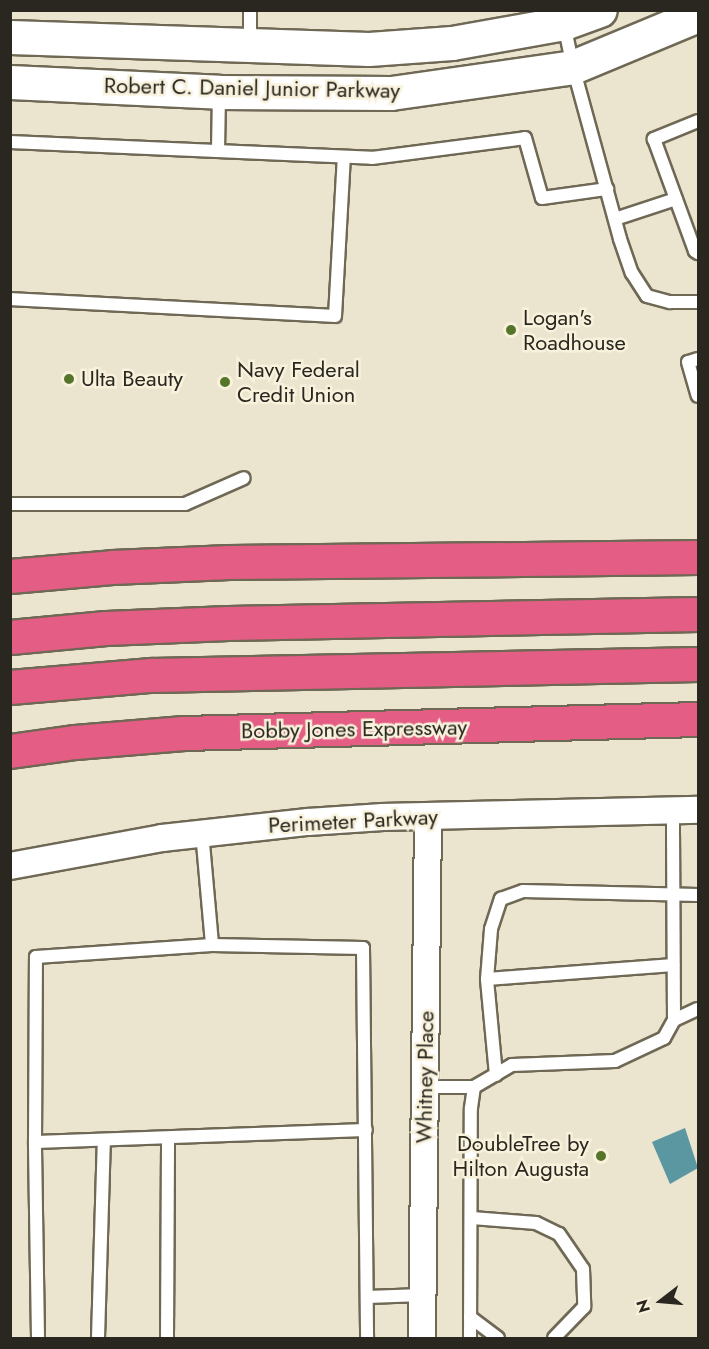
<!DOCTYPE html>
<style>
body{margin:0}
#map{position:relative;width:709px;height:1349px;overflow:hidden;background:#ebe4ce;font-family:Jost,sans-serif}
div>[style]{position:absolute}
.water>*{inset:0;background:#5b97a1}
.roads{filter:drop-shadow(2px 0 #6e6855) drop-shadow(-2px 0 #6e6855) drop-shadow(0 2px #6e6855) drop-shadow(0 -2px #6e6855)}
.lane>*{height:12px;margin:-6px;padding:0 6px;transform-origin:6px;border-radius:6px;background:#fff}
.street>*{height:26px;margin:-13px;padding:0 13px;transform-origin:13px;border-radius:13px;background:#fff}
.secondary>*{height:33px;margin:-16.5px;padding:0 16.5px;transform-origin:16.5px;border-radius:16.5px;background:#fff}
.highway>*{height:33px;margin:-16.5px;padding:0 16.5px;transform-origin:16.5px;border-radius:16.5px;background:#e45d84}
.dots>*{width:16px;height:16px;translate:-50% -50%;box-sizing:border-box;border:3px solid #f8f1dc;border-radius:50%}
span{translate:-50% -50%;white-space:nowrap;text-align:center;line-height:1.15;-webkit-text-stroke:5px #f8f1dc;paint-order:stroke}
.street-label{font-size:22px;color:#29271f}
.poi-label{font-size:22px;color:#29271f}
.left{translate:0 -50%;text-align:left}
.right{translate:-100% -50%;text-align:right}
.frame{position:absolute;inset:0;border:12px solid #29271f;pointer-events:none}
.north{position:absolute;left:631px;top:1271px;width:60px;height:60px;-webkit-text-stroke:4px #f8f1dc;paint-order:stroke;rotate:254deg;font-size:16px;font-weight:700;line-height:24px;text-align:center;color:#29271f}
.north::after{content:'';display:block;margin:auto;width:21px;height:27px;background:#29271f;clip-path:polygon(50% 0,100% 100%,50% 72%,0 100%)}
</style>
<div id="map">
<div class="water">
<i style="clip-path:polygon(685px 1128px,698px 1168px,670px 1184px,652px 1142px)"></i>
</div>
<div class="roads">
<div class="lane">
<i style="left:250px;top:10px;width:34px;rotate:90deg"></i>
<i style="left:564px;top:24px;width:44px;rotate:78.2deg"></i>
<i style="left:573px;top:67px;width:178px;rotate:74.7deg"></i>
<i style="left:620px;top:239px;width:36px;rotate:71deg"></i>
<i style="left:632px;top:273px;width:27px;rotate:57deg"></i>
<i style="left:647px;top:296px;width:24px;rotate:15deg"></i>
<i style="left:670px;top:302px;width:28px"></i>
<i style="left:698px;top:121px;width:48px;rotate:157.8deg"></i>
<i style="left:654px;top:139px;width:119px;rotate:69.9deg"></i>
<i style="left:695px;top:251px;width:4px;rotate:34deg"></i>
<i style="left:10px;top:142px;width:362px;rotate:2.5deg"></i>
<i style="left:372px;top:158px;width:154px;rotate:-7.4deg"></i>
<i style="left:525px;top:138px;width:62px;rotate:74.2deg"></i>
<i style="left:542px;top:198px;width:66px;rotate:-7.9deg"></i>
<i style="left:218px;top:151px;width:58px;rotate:-89deg"></i>
<i style="left:615px;top:219px;width:64px;rotate:-18.2deg"></i>
<i style="left:10px;top:299px;width:325px;rotate:3deg"></i>
<i style="left:335px;top:316px;width:159px;rotate:-86.8deg"></i>
<i style="left:698px;top:359px;width:10px;rotate:163deg"></i>
<i style="left:688px;top:362px;width:35px;rotate:74deg"></i>
<i style="left:10px;top:504px;width:175px"></i>
<i style="left:185px;top:504px;width:64px;rotate:-23.8deg"></i>
<i style="left:202px;top:832px;width:113px;rotate:84.9deg"></i>
<i style="left:487px;top:979px;width:187px;rotate:-4.3deg"></i>
<i style="left:674px;top:1020px;width:26px;rotate:-25deg"></i>
<i style="left:496px;top:1075px;width:96px;rotate:-95.4deg"></i>
<i style="left:487px;top:979px;width:50px;rotate:-85.4deg"></i>
<i style="left:491px;top:929px;width:32px;rotate:-72deg"></i>
<i style="left:501px;top:899px;width:23px;rotate:-20deg"></i>
<i style="left:523px;top:891px;width:175px;rotate:1.3deg"></i>
<i style="left:425px;top:1087px;width:49px"></i>
<i style="left:35px;top:1142px;width:331px;rotate:-2.1deg"></i>
<i style="left:472px;top:1218px;width:64px;rotate:4.5deg"></i>
<i style="left:536px;top:1223px;width:25px;rotate:26deg"></i>
<i style="left:559px;top:1234px;width:42px;rotate:55.6deg"></i>
<i style="left:583px;top:1269px;width:38px;rotate:88deg"></i>
<i style="left:584px;top:1307px;width:43px;rotate:134.1deg"></i>
<i style="left:367px;top:1297px;width:55px;rotate:-2.1deg"></i>
<i style="left:470px;top:1317px;width:35px;rotate:37deg"></i>
<i style="left:38px;top:1338px;width:196px;rotate:-90.9deg"></i>
<i style="left:35px;top:1142px;width:185px;rotate:-89.7deg"></i>
<i style="left:36px;top:957px;width:176px;rotate:-3.9deg"></i>
<i style="left:212px;top:945px;width:151px;rotate:1.1deg"></i>
<i style="left:363px;top:948px;width:390px;rotate:89.4deg"></i>
<i style="left:98px;top:1338px;width:198px;rotate:-88.3deg"></i>
<i style="left:167px;top:1338px;width:200px;rotate:-89.7deg"></i>
<i style="left:470px;top:1338px;width:230px;rotate:-89.8deg"></i>
<i style="left:471px;top:1108px;width:21px;rotate:-82deg"></i>
<i style="left:474px;top:1087px;width:44px;rotate:-30.1deg"></i>
<i style="left:512px;top:1065px;width:103px;rotate:-2.2deg"></i>
<i style="left:615px;top:1061px;width:54px;rotate:-25.1deg"></i>
<i style="left:664px;top:1038px;width:21px;rotate:-61deg"></i>
<i style="left:674px;top:1020px;width:210px;rotate:-90.3deg"></i>
</div>
<div class="street">
<i style="left:10px;top:866px;width:155px;rotate:-10.4deg"></i>
<i style="left:162px;top:838px;width:147px;rotate:-6.3deg"></i>
<i style="left:308px;top:822px;width:75px;rotate:-3.8deg"></i>
<i style="left:383px;top:817px;width:315px;rotate:-1.3deg"></i>
<i style="left:422px;top:1338px;width:522px;rotate:-89.34deg"></i>
</div>
<div class="secondary">
<i style="left:10px;top:37px;width:359px;rotate:1.9deg"></i>
<i style="left:369px;top:49px;width:83px;rotate:-4.1deg"></i>
<i style="left:452px;top:43px;width:114px;rotate:-10.1deg"></i>
<i style="left:564px;top:23px;width:38px;rotate:-20deg"></i>
<i style="left:10px;top:82px;width:209px;rotate:2.7deg"></i>
<i style="left:219px;top:92px;width:172px;rotate:0.3deg"></i>
<i style="left:391px;top:93px;width:184px;rotate:-8.1deg"></i>
<i style="left:573px;top:67px;width:135px;rotate:-22.6deg"></i>
</div>
<div class="highway">
<i style="left:10px;top:576px;width:102px;rotate:-5deg"></i>
<i style="left:112px;top:567px;width:117px;rotate:-2.4deg"></i>
<i style="left:229px;top:562px;width:469px;rotate:-0.6deg"></i>
<i style="left:10px;top:637px;width:96px;rotate:-5.4deg"></i>
<i style="left:106px;top:628px;width:122px;rotate:-2.3deg"></i>
<i style="left:228px;top:623px;width:470px;rotate:-1.1deg"></i>
<i style="left:10px;top:687px;width:142px;rotate:-4.9deg"></i>
<i style="left:151px;top:675px;width:547px;rotate:-1.15deg"></i>
<i style="left:10px;top:751px;width:66px;rotate:-7.9deg"></i>
<i style="left:75px;top:742px;width:109px;rotate:-4.7deg"></i>
<i style="left:184px;top:733px;width:514px;rotate:-1.56deg"></i>
</div>
</div>
<div class="dots">
<i style="left:511px;top:330px;background:#57752a"></i>
<i style="left:69px;top:379px;background:#57752a"></i>
<i style="left:225px;top:382px;background:#57752a"></i>
<i style="left:601px;top:1156px;background:#57752a"></i>
</div>
<div class="street-label">
<span style="left:252px;top:88px;rotate:1deg">Robert C. Daniel Junior Parkway</span>
<span style="left:354px;top:729px;rotate:-1deg">Bobby Jones Expressway</span>
<span style="left:353px;top:821px;rotate:-3deg">Perimeter Parkway</span>
<span style="left:425px;top:1077px;rotate:-89deg">Whitney Place</span>
</div>
<div class="poi-label">
<span class="left" style="left:523px;top:330px">Logan's<br>Roadhouse</span>
<span class="left" style="left:237px;top:382px">Navy Federal<br>Credit Union</span>
<span class="left" style="left:81px;top:379px">Ulta Beauty</span>
<span class="right" style="left:589px;top:1156px">DoubleTree by<br>Hilton Augusta</span>
</div>
<div class="frame"></div>
<div class="north">N</div>
</div>
